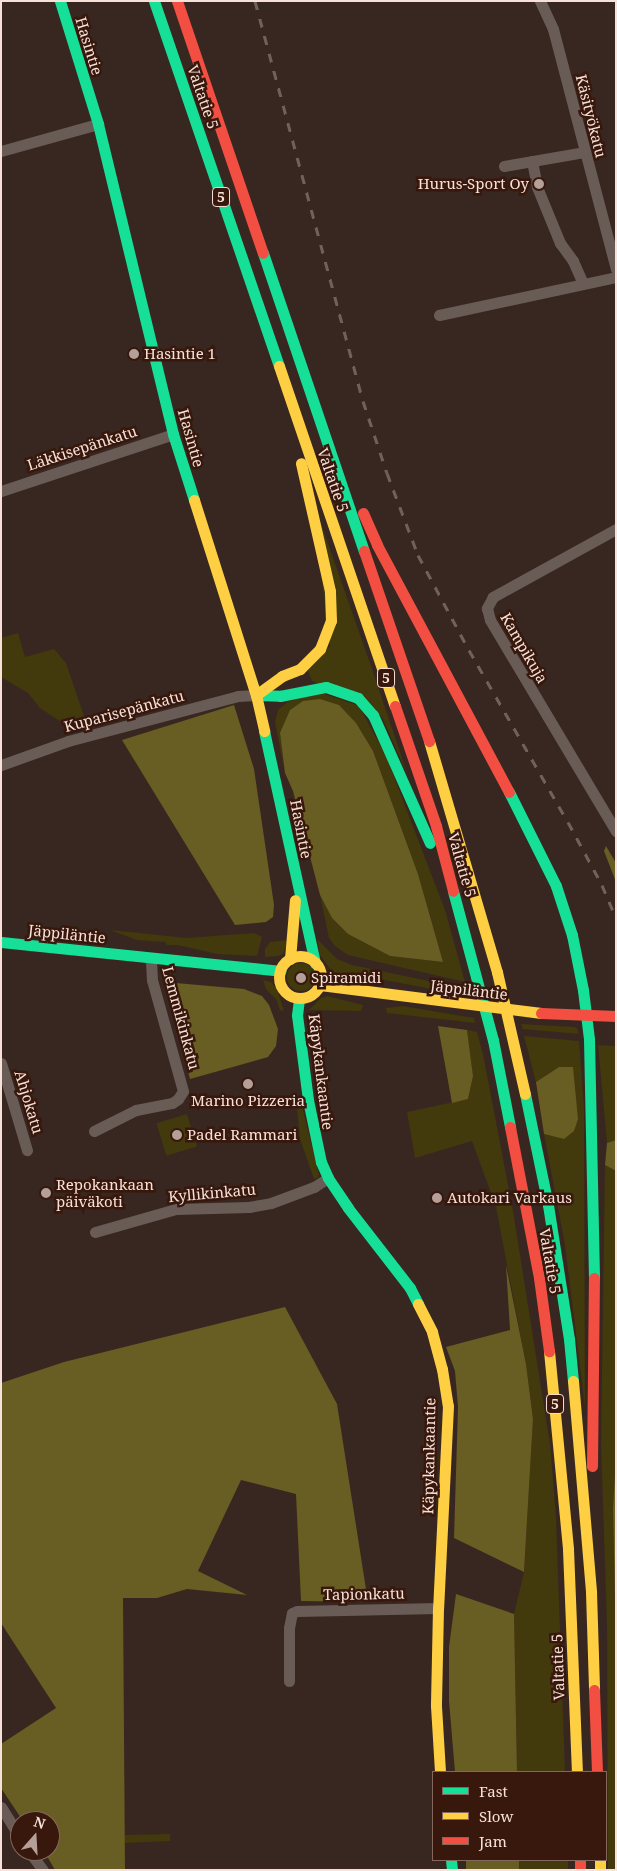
<!DOCTYPE html>
<meta charset="utf-8">
<style>
body{margin:0}
#map{position:relative;width:617px;height:1871px;overflow:hidden;background:#382720;font-family:"Noto Serif",serif}
div>[style]{position:absolute}
.green>*{inset:0;background:#42390c;transform-origin:0 0}
.round{border-radius:50%}
.forest>*{inset:0;background:#685d22;transform-origin:0 0}
.street>*{height:11px;margin:-5.5px;padding:0 5.5px;transform-origin:5.5px;border-radius:5.5px;background:#695c57}
.fast>*{height:11px;margin:-5.5px;padding:0 5.5px;transform-origin:5.5px;border-radius:5.5px;background:#16e098}
.slow>*{height:11px;margin:-5.5px;padding:0 5.5px;transform-origin:5.5px;border-radius:5.5px;background:#ffcf43}
.slow>.ring{margin:-5.5px;padding:0;box-sizing:content-box;background:none;border:11px solid #ffcf43;border-radius:50%}
.jam>*{height:11px;margin:-5.5px;padding:0 5.5px;transform-origin:5.5px;border-radius:5.5px;background:#f24e42}
.rail>*{height:3px;margin-top:-1.5px;transform-origin:0;background:repeating-linear-gradient(90deg,#6f615c 0 9px,transparent 0 18px)}
.dots>*{width:14px;height:14px;translate:-50% -50%;box-sizing:border-box;border:2px solid #38180c;border-radius:50%}
span{translate:-50% -50%;white-space:nowrap;text-align:center;line-height:1.15;-webkit-text-stroke:5px #38180c;paint-order:stroke}
.shield-label span{padding:1px 4px;background:#38180c;border:1px solid;border-radius:4px;-webkit-text-stroke-width:0}
.shield-label{font-size:14px;color:#f7e1d9;font-weight:700}
.street-label{font-size:15px;color:#f7e1d9}
.poi-label{font-size:15px;color:#f7e1d9}
.right{translate:-100% -50%;text-align:right}
.left{translate:0 -50%;text-align:left}
.frame{position:absolute;inset:0;border:2px solid #f7e1d9;pointer-events:none}
.legend{position:absolute;left:432px;top:1771px;width:175px;height:90px;box-sizing:border-box;background:#38180c;border:1px solid #84685e;margin:0;padding:6px 9px;list-style:none;font-size:15px;color:#f7e1d9}
.legend li{display:flex;align-items:center;gap:10px;height:25px}
.legend b{width:25px;border:1px solid #84685e}
.north{position:absolute;left:10px;top:1811px;width:50px;height:50px;box-sizing:border-box;background:#38180c;border:1px solid #84685e;border-radius:50%;rotate:19deg;font-size:14px;font-weight:700;line-height:20px;text-align:center;color:#f7e1d9}
.north::after{content:'';display:block;margin:auto;width:18px;height:22px;background:#b4a098;clip-path:polygon(50% 0,100% 100%,50% 72%,0 100%)}
</style>
<div id="map">
<div class="green">
<i style="clip-path:polygon(312px 498px,371px 666px,408px 776px,382px 717px,312px 681px,308px 671px,330px 646px)"></i>
<i style="clip-path:polygon(18px 633px,25px 657px,54px 649px,66px 663px,86px 722px,69px 727px,40px 708px,28px 693px,1px 677px,1px 638px)"></i>
<i style="clip-path:polygon(322px 693px,359px 706px,386px 756px,445px 910px,465px 982px,348px 955px,335px 946px,329px 938px,320px 895px,332px 918px,348px 934px,390px 956px,443px 962px,418px 874px,373px 751px,280px 733px,285px 773px,275px 722px,278px 710px,289px 701px)"></i>
<i style="clip-path:polygon(110px 930px,186px 938px,254px 933px,262px 937px,257px 956px,217px 954px,178px 945px,167px 945px,165px 942px,137px 940px)"></i>
<i style="clip-path:polygon(317px 939px,337px 959px,352px 965px,467px 989px,469px 996px,385px 980px,343px 976px,333px 973px,320px 955px)"></i>
<i style="clip-path:polygon(289px 940px,283px 954px,278px 956px,265px 957px,265px 949px,270px 942px)"></i>
<i class="round" style="left:287px;top:963px;width:28px;height:28px"></i>
<i style="clip-path:polygon(263px 980px,271px 982px,277px 989px,284px 1011px,280px 1010px,276px 999px,266px 989px)"></i>
<i style="clip-path:polygon(327px 996px,363px 1005px,361px 1011px,309px 1010px,321px 998px)"></i>
<i style="clip-path:polygon(403px 1006px,474px 1018px,475px 1023px,387px 1013px,386px 1008px)"></i>
<i style="clip-path:polygon(521px 1024px,574px 1027px,577px 1028px,579px 1034px,523px 1029px)"></i>
<i style="clip-path:polygon(467px 1030px,477px 1032px,483px 1054px,513px 1211px,550px 1444px,556px 1517px,565px 1772px,517px 1772px,514px 1614px,524px 1572px,533px 1419px,526px 1364px,496px 1207px,472px 1141px,415px 1158px,407px 1112px,468px 1099px,473px 1076px)"></i>
<i style="clip-path:polygon(524px 1036px,579px 1041px,584px 1107px,585px 1407px,565px 1245px,544px 1134px,564px 1139px,559px 1067px,536px 1082px)"></i>
<i style="clip-path:polygon(598px 1045px,616px 1046px,616px 1140px,607px 1143px)"></i>
<i style="clip-path:polygon(299px 1106px,302px 1106px,319px 1175px,318px 1178px,314px 1179px,300px 1139px,297px 1108px)"></i>
<i style="left:187px;top:1114px;width:34px;height:32px;rotate:73deg"></i>
<i style="clip-path:polygon(605px 1165px,616px 1171px,616px 1456px,613px 1508px,616px 1648px,616px 1870px,608px 1870px,607px 1626px,601px 1444px)"></i>
<i style="clip-path:polygon(170px 1834px,170px 1841px,124px 1843px,125px 1835px)"></i>
<i style="left:519px;top:1860px;width:49px;height:10px"></i>
</div>
<div class="forest">
<i style="clip-path:polygon(320px 699px,339px 705px,356px 723px,373px 751px,418px 874px,443px 962px,390px 956px,348px 934px,332px 918px,320px 895px,293px 791px,285px 773px,280px 733px,290px 710px,303px 701px)"></i>
<i style="clip-path:polygon(234px 705px,254px 769px,274px 905px,273px 917px,266px 922px,235px 925px,122px 740px)"></i>
<i style="clip-path:polygon(606px 846px,616px 863px,616px 882px,604px 851px)"></i>
<i style="clip-path:polygon(164px 982px,244px 989px,262px 996px,269px 1005px,278px 1029px,276px 1046px,268px 1057px,190px 1079px)"></i>
<i style="clip-path:polygon(438px 1026px,467px 1030px,473px 1076px,468px 1099px,452px 1103px)"></i>
<i style="clip-path:polygon(559px 1067px,573px 1067px,578px 1119px,574px 1131px,564px 1139px,544px 1134px,536px 1082px)"></i>
<i style="clip-path:polygon(616px 1140px,616px 1171px,605px 1165px,607px 1143px)"></i>
<i style="clip-path:polygon(506px 1265px,526px 1364px,533px 1419px,524px 1572px,454px 1538px,458px 1407px,455px 1371px,446px 1347px,510px 1330px)"></i>
<i style="clip-path:polygon(285px 1307px,337px 1404px,368px 1602px,301px 1601px,296px 1494px,241px 1480px,198px 1571px,247px 1595px,187px 1589px,157px 1598px,123px 1598px,125px 1870px,55px 1870px,44px 1851px,50px 1851px,50px 1821px,23px 1821px,1px 1788px,1px 1744px,56px 1708px,1px 1623px,1px 1383px,64px 1362px)"></i>
<i style="clip-path:polygon(616px 1456px,616px 1648px,613px 1508px)"></i>
<i style="clip-path:polygon(456px 1594px,514px 1614px,517px 1772px,455px 1772px,449px 1701px,449px 1647px)"></i>
<i style="left:466px;top:1860px;width:53px;height:10px"></i>
</div>
<div class="street">
<i style="left:540px;top:1px;width:31px;rotate:65deg"></i>
<i style="left:553px;top:29px;width:248px;rotate:75.3deg"></i>
<i style="left:1px;top:151px;width:101px;rotate:-15.6deg"></i>
<i style="left:532px;top:161px;width:26px;rotate:79deg"></i>
<i style="left:537px;top:187px;width:61px;rotate:67.7deg"></i>
<i style="left:560px;top:243px;width:22px;rotate:54deg"></i>
<i style="left:573px;top:261px;width:24px;rotate:66deg"></i>
<i style="left:504px;top:166px;width:81px;rotate:-9.9deg"></i>
<i style="left:439px;top:315px;width:181px;rotate:-12.1deg"></i>
<i style="left:1px;top:491px;width:181px;rotate:-18.3deg"></i>
<i style="left:616px;top:529px;width:141px;rotate:151.1deg"></i>
<i style="left:493px;top:597px;width:13px;rotate:119deg"></i>
<i style="left:487px;top:608px;width:12px;rotate:76deg"></i>
<i style="left:490px;top:620px;width:246px;rotate:59.2deg"></i>
<i style="left:1px;top:765px;width:71px;rotate:-19.7deg"></i>
<i style="left:68px;top:741px;width:176px;rotate:-14.8deg"></i>
<i style="left:238px;top:696px;width:18px;rotate:-3deg"></i>
<i style="left:1px;top:1063px;width:91px;rotate:73.4deg"></i>
<i style="left:94px;top:1131px;width:47px;rotate:-26.6deg"></i>
<i style="left:136px;top:1110px;width:37px;rotate:-11deg"></i>
<i style="left:172px;top:1103px;width:7px;rotate:-34deg"></i>
<i style="left:178px;top:1099px;width:9px;rotate:-58deg"></i>
<i style="left:183px;top:1091px;width:115px;rotate:-105.6deg"></i>
<i style="left:152px;top:980px;width:22px;rotate:-93deg"></i>
<i style="left:95px;top:1232px;width:84px;rotate:-15.9deg"></i>
<i style="left:176px;top:1209px;width:73px;rotate:-1.6deg"></i>
<i style="left:249px;top:1207px;width:22px;rotate:-10deg"></i>
<i style="left:271px;top:1203px;width:46px;rotate:-20.4deg"></i>
<i style="left:314px;top:1187px;width:17px;rotate:-33deg"></i>
<i style="left:289px;top:1681px;width:53px;rotate:-90deg"></i>
<i style="left:289px;top:1628px;width:15px;rotate:-79deg"></i>
<i style="left:292px;top:1613px;width:5px;rotate:-22deg"></i>
<i style="left:297px;top:1611px;width:141px;rotate:-1.2deg"></i>
<i style="left:1px;top:1807px;width:36px;rotate:58deg"></i>
<i style="left:29px;top:1851px;width:24px;rotate:54deg"></i>
</div>
<div class="fast">
<i style="left:60px;top:1px;width:129px;rotate:72.8deg"></i>
<i style="left:98px;top:124px;width:319px;rotate:76.4deg"></i>
<i style="left:173px;top:434px;width:69px;rotate:72.3deg"></i>
<i style="left:154px;top:1px;width:386px;rotate:71.1deg"></i>
<i style="left:263px;top:253px;width:315px;rotate:71.3deg"></i>
<i style="left:256px;top:695px;width:24px;rotate:2deg"></i>
<i style="left:280px;top:696px;width:47px;rotate:-11.1deg"></i>
<i style="left:326px;top:687px;width:34px;rotate:19deg"></i>
<i style="left:358px;top:698px;width:23px;rotate:49deg"></i>
<i style="left:373px;top:715px;width:140px;rotate:66deg"></i>
<i style="left:264px;top:731px;width:238px;rotate:77.6deg"></i>
<i style="left:509px;top:792px;width:105px;rotate:63.4deg"></i>
<i style="left:556px;top:886px;width:52px;rotate:71.9deg"></i>
<i style="left:572px;top:935px;width:56px;rotate:78.7deg"></i>
<i style="left:583px;top:990px;width:49px;rotate:83deg"></i>
<i style="left:589px;top:1039px;width:239px;rotate:88.8deg"></i>
<i style="left:453px;top:891px;width:154px;rotate:75deg"></i>
<i style="left:493px;top:1040px;width:89px;rotate:78.9deg"></i>
<i style="left:1px;top:942px;width:281px;rotate:5.9deg"></i>
<i style="left:299px;top:999px;width:16px;rotate:97deg"></i>
<i style="left:297px;top:1015px;width:86px;rotate:82.6deg"></i>
<i style="left:308px;top:1100px;width:63px;rotate:78.2deg"></i>
<i style="left:321px;top:1162px;width:17px;rotate:66deg"></i>
<i style="left:328px;top:1178px;width:36px;rotate:56deg"></i>
<i style="left:348px;top:1208px;width:101px;rotate:52.2deg"></i>
<i style="left:410px;top:1288px;width:18px;rotate:63deg"></i>
<i style="left:525px;top:1094px;width:113px;rotate:78.3deg"></i>
<i style="left:548px;top:1205px;width:136px;rotate:81.1deg"></i>
<i style="left:569px;top:1339px;width:42px;rotate:84.6deg"></i>
<i style="left:451px;top:1860px;width:10px;rotate:84deg"></i>
</div>
<div class="slow">
<i style="left:279px;top:366px;width:359px;rotate:71.2deg"></i>
<i style="left:194px;top:500px;width:205px;rotate:72.4deg"></i>
<i style="left:256px;top:695px;width:37px;rotate:77deg"></i>
<i style="left:256px;top:695px;width:32px;rotate:-36deg"></i>
<i style="left:282px;top:676px;width:19px;rotate:-21deg"></i>
<i style="left:300px;top:669px;width:28px;rotate:-45deg"></i>
<i style="left:320px;top:649px;width:30px;rotate:-69deg"></i>
<i style="left:331px;top:621px;width:30px;rotate:-92deg"></i>
<i style="left:330px;top:591px;width:131px;rotate:-102.8deg"></i>
<i style="left:429px;top:741px;width:241px;rotate:73.6deg"></i>
<i style="left:497px;top:972px;width:125px;rotate:77.1deg"></i>
<i class="ring" style="left:279px;top:956px;width:31px;height:31px"></i>
<i style="left:290px;top:959px;width:59px;rotate:-85.2deg"></i>
<i style="left:320px;top:985px;width:223px;rotate:7.2deg"></i>
<i style="left:418px;top:1304px;width:31px;rotate:63deg"></i>
<i style="left:432px;top:1332px;width:38px;rotate:75deg"></i>
<i style="left:442px;top:1369px;width:37px;rotate:81deg"></i>
<i style="left:448px;top:1406px;width:202px;rotate:92.8deg"></i>
<i style="left:438px;top:1608px;width:98px;rotate:91.2deg"></i>
<i style="left:436px;top:1706px;width:66px;rotate:86.5deg"></i>
<i style="left:549px;top:1351px;width:199px;rotate:84.5deg"></i>
<i style="left:568px;top:1549px;width:223px;rotate:87.7deg"></i>
<i style="left:573px;top:1381px;width:212px;rotate:85.1deg"></i>
<i style="left:591px;top:1592px;width:98px;rotate:88.2deg"></i>
<i style="left:600px;top:1860px;width:10px;rotate:90deg"></i>
</div>
<div class="jam">
<i style="left:177px;top:1px;width:266px;rotate:71.2deg"></i>
<i style="left:363px;top:513px;width:35px;rotate:66deg"></i>
<i style="left:377px;top:545px;width:280px;rotate:61.9deg"></i>
<i style="left:364px;top:551px;width:201px;rotate:71.1deg"></i>
<i style="left:395px;top:706px;width:127px;rotate:71.1deg"></i>
<i style="left:436px;top:826px;width:67px;rotate:75.3deg"></i>
<i style="left:541px;top:1013px;width:75px;rotate:2.3deg"></i>
<i style="left:510px;top:1127px;width:154px;rotate:79.1deg"></i>
<i style="left:539px;top:1278px;width:74px;rotate:82.2deg"></i>
<i style="left:592px;top:1466px;width:188px;rotate:-89.4deg"></i>
<i style="left:594px;top:1690px;width:82px;rotate:87.9deg"></i>
<i style="left:580px;top:1860px;width:10px;rotate:90deg"></i>
</div>
<div class="rail">
<i style="left:255px;top:1px;width:414px;rotate:74.9deg"></i>
<i style="left:363px;top:401px;width:76px;rotate:71.6deg"></i>
<i style="left:387px;top:473px;width:88px;rotate:69.3deg"></i>
<i style="left:418px;top:555px;width:108px;rotate:61.8deg"></i>
<i style="left:469px;top:650px;width:198px;rotate:60.1deg"></i>
<i style="left:568px;top:822px;width:72px;rotate:61.6deg"></i>
<i style="left:602px;top:885px;width:36px;rotate:67deg"></i>
</div>
<div class="dots">
<i style="left:539px;top:184px;background:#b4a098"></i>
<i style="left:134px;top:354px;background:#b4a098"></i>
<i style="left:301px;top:978px;background:#b4a098"></i>
<i style="left:248px;top:1084px;background:#b4a098"></i>
<i style="left:177px;top:1135px;background:#b4a098"></i>
<i style="left:46px;top:1193px;background:#b4a098"></i>
<i style="left:437px;top:1198px;background:#b4a098"></i>
</div>
<div class="shield-label">
<span style="left:221px;top:197px">5</span>
<span style="left:386px;top:678px">5</span>
<span style="left:555px;top:1404px">5</span>
</div>
<div class="street-label">
<span style="left:89px;top:46px;rotate:73deg">Hasintie</span>
<span style="left:203px;top:97px;rotate:71deg">Valtatie 5</span>
<span style="left:591px;top:116px;rotate:76deg">Käsityökatu</span>
<span style="left:191px;top:438px;rotate:74deg">Hasintie</span>
<span style="left:82px;top:448px;rotate:-18deg">Läkkisepänkatu</span>
<span style="left:333px;top:480px;rotate:71deg">Valtatie 5</span>
<span style="left:524px;top:648px;rotate:60deg">Kampikuja</span>
<span style="left:124px;top:711px;rotate:-15deg">Kuparisepänkatu</span>
<span style="left:301px;top:829px;rotate:79deg">Hasintie</span>
<span style="left:462px;top:865px;rotate:74deg">Valtatie 5</span>
<span style="left:67px;top:934px;rotate:6deg">Jäppiläntie</span>
<span style="left:469px;top:990px;rotate:7deg">Jäppiläntie</span>
<span style="left:181px;top:1018px;rotate:75deg">Lemmikinkatu</span>
<span style="left:321px;top:1072px;rotate:83deg">Käpykankaantie</span>
<span style="left:29px;top:1102px;rotate:73deg">Ahjokatu</span>
<span style="left:212px;top:1193px;rotate:-5deg">Kyllikinkatu</span>
<span style="left:550px;top:1261px;rotate:80deg">Valtatie 5</span>
<span style="left:429px;top:1456px;rotate:-89deg">Käpykankaantie</span>
<span style="left:364px;top:1594px;rotate:-1deg">Tapionkatu</span>
<span style="left:558px;top:1667px;rotate:-92deg">Valtatie 5</span>
</div>
<div class="poi-label">
<span class="right" style="left:529px;top:184px">Hurus-Sport Oy</span>
<span class="left" style="left:144px;top:354px">Hasintie 1</span>
<span class="left" style="left:311px;top:978px">Spiramidi</span>
<span style="left:248px;top:1101px">Marino Pizzeria</span>
<span class="left" style="left:187px;top:1135px">Padel Rammari</span>
<span class="left" style="left:56px;top:1193px">Repokankaan<br>päiväkoti</span>
<span class="left" style="left:447px;top:1198px">Autokari Varkaus</span>
</div>
<div class="frame"></div>
<ul class="legend">
<li><b style="height:6px;background:#16e098"></b>Fast</li>
<li><b style="height:6px;background:#ffcf43"></b>Slow</li>
<li><b style="height:6px;background:#f24e42"></b>Jam</li>
</ul>
<div class="north">N</div>
</div>
